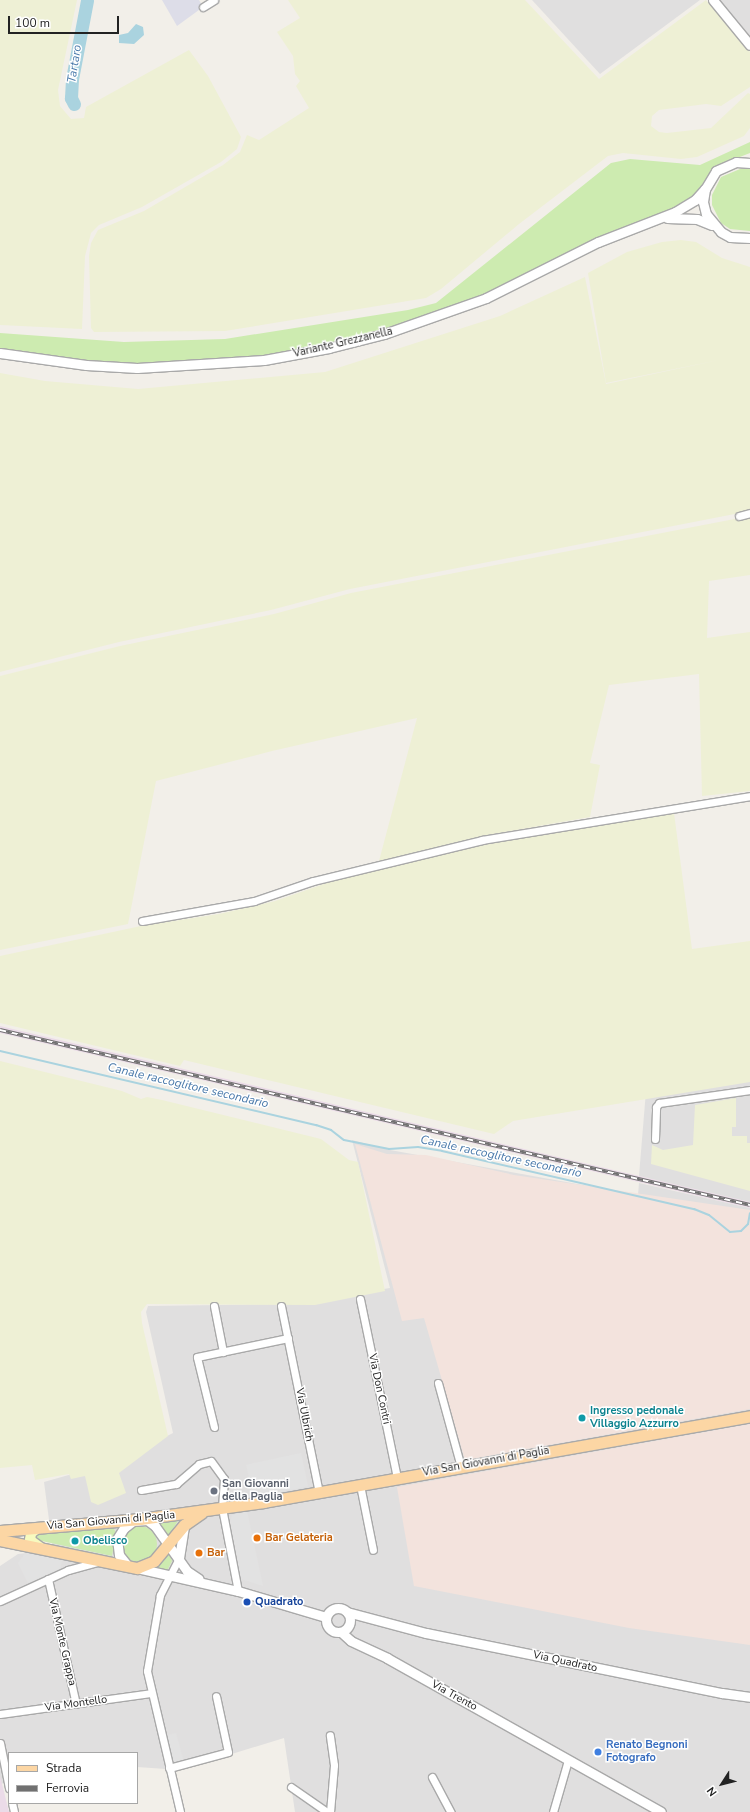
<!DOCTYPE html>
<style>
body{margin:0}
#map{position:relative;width:750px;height:1812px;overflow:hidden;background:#f2efe9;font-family:"Nunito Sans",sans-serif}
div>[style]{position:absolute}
.residential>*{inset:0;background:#e0dfdf}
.industrial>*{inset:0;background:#ebdbe8}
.military>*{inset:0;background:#f3e3dd}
.farmland>*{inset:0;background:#eef0d5}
.grass>*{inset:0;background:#cdebb0}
.round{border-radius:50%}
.parking>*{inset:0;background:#e2e2e2;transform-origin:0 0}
.plaza>*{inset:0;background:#dddde8}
.water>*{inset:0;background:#aad3df}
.stream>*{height:2px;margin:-1px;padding:0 1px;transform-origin:1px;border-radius:1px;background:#aad3df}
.river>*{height:13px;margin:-6.5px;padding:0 6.5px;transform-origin:6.5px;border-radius:6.5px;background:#aad3df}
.roads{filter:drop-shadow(1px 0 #a9a9a9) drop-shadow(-1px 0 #a9a9a9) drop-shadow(0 1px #a9a9a9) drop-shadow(0 -1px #a9a9a9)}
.minor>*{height:7px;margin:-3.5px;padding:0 3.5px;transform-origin:3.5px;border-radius:3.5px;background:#fff}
.tertiary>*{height:9px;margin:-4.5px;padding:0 4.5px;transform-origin:4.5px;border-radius:4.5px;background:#fff}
.tertiary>.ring{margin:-4.5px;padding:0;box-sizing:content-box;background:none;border:9px solid #fff;border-radius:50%}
.secondary>*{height:10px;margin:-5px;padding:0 5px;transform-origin:5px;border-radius:5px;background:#f7fabf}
.primary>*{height:11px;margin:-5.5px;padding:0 5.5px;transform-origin:5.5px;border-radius:5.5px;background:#fcd6a4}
.rail>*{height:3.5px;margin-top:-1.75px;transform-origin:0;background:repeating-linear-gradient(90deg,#fff 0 6px,#707070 0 12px);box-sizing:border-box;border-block:1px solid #707070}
.dots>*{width:11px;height:11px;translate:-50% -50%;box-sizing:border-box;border:2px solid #fff;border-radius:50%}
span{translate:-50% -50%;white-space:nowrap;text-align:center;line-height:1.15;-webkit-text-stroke:3px #fff;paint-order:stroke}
.street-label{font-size:11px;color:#222}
.culture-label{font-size:11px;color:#0d838f;font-weight:700}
.left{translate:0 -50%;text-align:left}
.worship-label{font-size:11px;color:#5b616d;font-weight:700}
.food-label{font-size:11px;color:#c56008;font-weight:700}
.transit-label{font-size:11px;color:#164399;font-weight:700}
.shop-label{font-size:11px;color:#366cbe;font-weight:700}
.water-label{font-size:12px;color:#4a7aab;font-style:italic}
.legend{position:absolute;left:8px;top:1752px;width:130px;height:52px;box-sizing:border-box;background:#fff;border:1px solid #a7a7a7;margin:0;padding:5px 7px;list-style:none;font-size:12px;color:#222}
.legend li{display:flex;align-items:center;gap:8px;height:20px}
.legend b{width:20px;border:1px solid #a7a7a7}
.north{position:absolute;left:702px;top:1764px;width:40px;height:40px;-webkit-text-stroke:3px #fff;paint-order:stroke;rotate:234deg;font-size:11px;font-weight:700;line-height:16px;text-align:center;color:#222}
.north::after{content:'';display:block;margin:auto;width:14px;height:18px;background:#222;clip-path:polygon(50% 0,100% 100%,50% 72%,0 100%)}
.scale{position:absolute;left:8px;top:16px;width:111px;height:18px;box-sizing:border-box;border:2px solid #222;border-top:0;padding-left:5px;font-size:12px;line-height:14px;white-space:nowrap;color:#222;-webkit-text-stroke:3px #fff;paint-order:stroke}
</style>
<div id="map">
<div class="residential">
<i style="clip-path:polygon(532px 0,700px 0,600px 74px)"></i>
<i style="clip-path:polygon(711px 0,750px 0,750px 38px)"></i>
<i style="clip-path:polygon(750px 1080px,750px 1202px,639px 1176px,646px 1091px)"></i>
<i style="clip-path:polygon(352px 1140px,390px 1150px,638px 1195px,639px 1183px,750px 1208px,750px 1812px,295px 1812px,284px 1738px,180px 1770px,137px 1767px,137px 1753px,9px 1753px,9px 1782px,0 1784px,0 1566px,18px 1554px,53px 1550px,44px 1482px,118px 1461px,173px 1433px,146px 1312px,148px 1306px,291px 1304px,390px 1288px)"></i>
</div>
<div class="industrial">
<i style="clip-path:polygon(0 1026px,750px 1202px,750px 1208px,0 1033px)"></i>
<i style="clip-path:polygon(0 1776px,9px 1812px,0 1812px)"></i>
</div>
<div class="military">
<i style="clip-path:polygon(355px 1144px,387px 1154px,426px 1155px,514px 1175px,750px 1210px,750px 1409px,465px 1460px,424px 1318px,402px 1321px)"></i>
<i style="clip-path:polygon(750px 1424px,750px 1645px,629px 1628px,414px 1586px,397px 1487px)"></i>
</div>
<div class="farmland">
<i style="clip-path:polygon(0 0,77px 0,58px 90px,60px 106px,71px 119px,84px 118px,86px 107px,189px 50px,208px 76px,241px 137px,237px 149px,221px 162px,142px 207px,99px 225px,91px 233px,85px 256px,82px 329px,0 325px)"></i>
<i style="clip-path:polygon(288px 0,525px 0,599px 79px,706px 0,750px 52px,750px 87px,721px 106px,706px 104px,659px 110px,652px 116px,651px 126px,659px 132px,667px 133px,711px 128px,748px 93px,750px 94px,750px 128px,744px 136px,697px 157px,681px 159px,623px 153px,608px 156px,519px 224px,441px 289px,426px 298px,225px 331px,94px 332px,91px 328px,89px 256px,91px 243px,98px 230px,144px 211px,223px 165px,240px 152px,247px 135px,259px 140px,309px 108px,296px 86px,300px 81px,295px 74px,293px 56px,277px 32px,300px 18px)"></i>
<i style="clip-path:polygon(681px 240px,696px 242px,722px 258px,750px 267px,750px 511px,350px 589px,271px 610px,119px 642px,0 672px,0 373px,45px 381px,138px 389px,325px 372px,500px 316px,585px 277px,606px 384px,719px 360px,606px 383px,588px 273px,627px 252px,662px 242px)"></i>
<i style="clip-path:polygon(750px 516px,750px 575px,709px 581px,707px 638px,750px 632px,750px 791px,702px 796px,699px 674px,609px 685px,590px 763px,600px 765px,590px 817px,488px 835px,379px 861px,417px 718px,272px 751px,156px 781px,128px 924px,0 950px,0 676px,120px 646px,274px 614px,351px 593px)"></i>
<i style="clip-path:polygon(674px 813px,692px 949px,750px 941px,750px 1082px,513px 1121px,494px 1134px,184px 1060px,180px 1066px,0 1023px,0 956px,141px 926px,219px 914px,275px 901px,341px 878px,490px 843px)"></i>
<i style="clip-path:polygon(0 1061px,122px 1091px,141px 1099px,147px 1097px,162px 1100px,321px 1139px,349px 1160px,358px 1162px,385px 1291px,315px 1305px,147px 1304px,141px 1312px,142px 1323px,168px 1436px,119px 1473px,126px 1493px,98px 1505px,91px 1502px,85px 1476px,71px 1479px,69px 1474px,35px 1480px,32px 1465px,0 1468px)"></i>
<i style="clip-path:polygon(736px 1098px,736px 1127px,732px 1127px,732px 1136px,747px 1136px,747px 1143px,750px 1143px,750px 1191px,651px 1164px,652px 1145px,663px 1150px,693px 1145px,695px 1105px)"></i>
</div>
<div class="grass">
<i style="clip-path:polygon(750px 142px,750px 153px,727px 162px,694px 198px,477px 298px,379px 333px,313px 349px,255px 358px,129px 365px,0 351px,0 333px,124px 342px,225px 339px,408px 310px,436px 303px,611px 163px,630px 159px,700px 165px)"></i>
<i style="clip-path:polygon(740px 169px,750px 169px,750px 231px,730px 229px,721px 223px,712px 205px,712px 195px,721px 177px)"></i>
<i style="clip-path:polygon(178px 1521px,167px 1538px,157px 1524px)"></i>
<i class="round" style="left:121px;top:1526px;width:36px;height:36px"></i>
<i style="clip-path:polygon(113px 1527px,116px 1533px,112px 1556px,37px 1540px,35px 1537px,37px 1533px)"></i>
<i style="clip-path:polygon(168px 1551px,172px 1561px,166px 1573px,147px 1569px)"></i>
</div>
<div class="parking">
<i style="left:301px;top:1453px;width:34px;height:56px;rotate:78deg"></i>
<i style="clip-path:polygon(247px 1511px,263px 1586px,241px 1579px,230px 1522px,232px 1515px)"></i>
<i style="clip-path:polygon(26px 1552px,62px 1560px,60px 1569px,28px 1583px,18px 1563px)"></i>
<i style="left:176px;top:1733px;width:28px;height:13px;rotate:75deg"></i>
</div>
<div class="plaza">
<i style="clip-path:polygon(162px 0,199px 0,203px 7px,177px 26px)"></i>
</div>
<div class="water">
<i style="clip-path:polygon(136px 24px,143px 27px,144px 35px,134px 44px,119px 43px,119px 35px,128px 33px)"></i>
</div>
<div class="stream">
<i style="left:0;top:1051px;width:325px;rotate:13.2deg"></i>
<i style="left:316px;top:1125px;width:16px;rotate:18deg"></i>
<i style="left:331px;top:1130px;width:16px;rotate:38deg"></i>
<i style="left:344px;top:1140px;width:46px;rotate:11.3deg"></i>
<i style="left:389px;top:1149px;width:29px;rotate:-4deg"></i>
<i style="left:418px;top:1147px;width:24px;rotate:9deg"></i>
<i style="left:442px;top:1151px;width:259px;rotate:13deg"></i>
<i style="left:694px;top:1209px;width:16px;rotate:22deg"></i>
<i style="left:709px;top:1215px;width:27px;rotate:39deg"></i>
<i style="left:730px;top:1232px;width:11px;rotate:-5deg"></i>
<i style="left:741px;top:1231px;width:10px;rotate:-45deg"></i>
<i style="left:748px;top:1224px;width:11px;rotate:-80deg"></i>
</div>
<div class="river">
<i style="left:74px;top:104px;width:7px;rotate:-117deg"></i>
<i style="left:71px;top:98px;width:19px;rotate:-87deg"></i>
<i style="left:72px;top:79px;width:80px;rotate:-79.2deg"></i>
</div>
<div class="roads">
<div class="minor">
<i style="left:203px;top:7px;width:13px;rotate:-32deg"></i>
<i style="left:739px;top:516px;width:11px;rotate:-15deg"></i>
<i style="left:142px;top:921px;width:114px;rotate:-10.1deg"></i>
<i style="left:254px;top:901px;width:62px;rotate:-18.7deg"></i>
<i style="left:313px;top:881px;width:174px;rotate:-13.6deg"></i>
<i style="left:482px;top:840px;width:272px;rotate:-9.3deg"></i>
<i style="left:655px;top:1139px;width:32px;rotate:-88deg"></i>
<i style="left:656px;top:1107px;width:5px;rotate:-53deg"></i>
<i style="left:659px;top:1103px;width:92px;rotate:-8.1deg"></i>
<i style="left:360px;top:1299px;width:183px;rotate:78.3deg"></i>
<i style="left:214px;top:1306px;width:47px;rotate:78.9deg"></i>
<i style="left:281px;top:1306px;width:190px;rotate:78.5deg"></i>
<i style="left:438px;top:1383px;width:87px;rotate:74.7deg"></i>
<i style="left:214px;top:1427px;width:72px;rotate:-103.7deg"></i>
<i style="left:197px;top:1357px;width:93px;rotate:-11.8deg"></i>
<i style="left:360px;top:1485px;width:66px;rotate:78.7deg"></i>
<i style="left:141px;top:1490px;width:36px;rotate:-10deg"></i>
<i style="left:176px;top:1484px;width:30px;rotate:-41deg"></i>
<i style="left:199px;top:1464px;width:12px;rotate:-14deg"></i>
<i style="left:211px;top:1461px;width:22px;rotate:54deg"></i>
<i style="left:224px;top:1479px;width:29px;rotate:94deg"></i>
<i style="left:222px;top:1508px;width:85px;rotate:79.1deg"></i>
<i style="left:179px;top:1558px;width:42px;rotate:117.2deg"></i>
<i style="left:160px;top:1595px;width:77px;rotate:99.7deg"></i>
<i style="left:147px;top:1671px;width:145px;rotate:76.8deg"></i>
<i style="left:48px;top:1579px;width:128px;rotate:77.4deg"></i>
<i style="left:0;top:1601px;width:75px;rotate:-24.5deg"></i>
<i style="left:68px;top:1570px;width:30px;rotate:-15deg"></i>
<i style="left:0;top:1714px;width:152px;rotate:-7.9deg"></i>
<i style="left:0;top:1743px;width:46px;rotate:78.7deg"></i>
<i style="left:169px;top:1768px;width:61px;rotate:-15.2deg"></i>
<i style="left:228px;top:1752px;width:57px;rotate:-102.1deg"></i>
<i style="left:432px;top:1777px;width:40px;rotate:62deg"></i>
<i style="left:291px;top:1787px;width:44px;rotate:34.8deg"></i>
<i style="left:12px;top:1803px;width:9px;rotate:77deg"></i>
<i style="left:330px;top:1812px;width:47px;rotate:-85.1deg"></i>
<i style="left:334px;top:1765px;width:30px;rotate:-98deg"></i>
<i style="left:553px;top:1812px;width:54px;rotate:-73.9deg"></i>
</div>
<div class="tertiary">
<i style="left:713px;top:0;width:58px;rotate:50.6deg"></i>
<i style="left:750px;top:163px;width:14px;rotate:-176deg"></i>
<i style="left:736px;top:162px;width:22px;rotate:156deg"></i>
<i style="left:716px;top:171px;width:21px;rotate:121deg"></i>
<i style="left:705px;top:189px;width:13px;rotate:99deg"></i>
<i style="left:703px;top:202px;width:12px;rotate:76deg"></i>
<i style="left:706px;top:214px;width:23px;rotate:50deg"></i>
<i style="left:721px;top:232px;width:10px;rotate:29deg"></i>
<i style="left:730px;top:237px;width:20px;rotate:3deg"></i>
<i style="left:667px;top:218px;width:30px;rotate:2deg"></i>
<i style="left:697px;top:219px;width:16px;rotate:22deg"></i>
<i style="left:0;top:353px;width:87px;rotate:7.9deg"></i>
<i style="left:86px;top:365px;width:51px;rotate:3.4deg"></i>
<i style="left:137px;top:368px;width:127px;rotate:-3.6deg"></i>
<i style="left:264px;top:360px;width:66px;rotate:-10.5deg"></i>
<i style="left:329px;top:348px;width:57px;rotate:-14.3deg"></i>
<i style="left:384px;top:334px;width:108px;rotate:-19.4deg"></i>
<i style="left:486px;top:298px;width:125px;rotate:-26.6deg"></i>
<i style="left:598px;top:242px;width:83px;rotate:-21.3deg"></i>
<i style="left:675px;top:212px;width:23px;rotate:-31deg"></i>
<i style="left:695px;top:200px;width:15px;rotate:-48deg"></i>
<i style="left:179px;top:1558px;width:33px;rotate:-81deg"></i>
<i style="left:128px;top:1566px;width:14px;rotate:-129deg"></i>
<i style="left:119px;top:1555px;width:16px;rotate:-97deg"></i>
<i style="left:117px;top:1539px;width:13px;rotate:-58deg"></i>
<i style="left:124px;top:1528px;width:11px;rotate:-38deg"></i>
<i style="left:133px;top:1521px;width:14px;rotate:-4deg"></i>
<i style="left:147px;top:1520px;width:10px;rotate:37deg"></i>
<i style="left:155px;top:1526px;width:55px;rotate:54.6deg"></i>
<i style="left:187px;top:1571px;width:14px;rotate:34deg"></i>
<i style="left:137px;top:1568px;width:104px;rotate:12.8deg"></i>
<i style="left:238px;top:1591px;width:92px;rotate:16.5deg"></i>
<i class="ring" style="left:326px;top:1608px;width:15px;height:15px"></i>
<i style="left:347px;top:1612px;width:82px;rotate:14.9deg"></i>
<i style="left:426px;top:1633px;width:302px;rotate:11.5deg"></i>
<i style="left:722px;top:1693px;width:28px;rotate:8deg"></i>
<i style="left:341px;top:1632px;width:13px;rotate:42deg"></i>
<i style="left:351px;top:1641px;width:40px;rotate:25deg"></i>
<i style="left:387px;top:1658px;width:314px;rotate:29.3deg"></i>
</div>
<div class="secondary">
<i style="left:38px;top:1528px;width:9px;rotate:144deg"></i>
<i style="left:31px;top:1533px;width:7px;rotate:98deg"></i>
<i style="left:30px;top:1540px;width:14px;rotate:36deg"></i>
</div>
<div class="primary">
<i style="left:0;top:1531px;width:141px;rotate:-4.9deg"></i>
<i style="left:140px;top:1519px;width:125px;rotate:-7.8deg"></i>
<i style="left:264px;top:1502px;width:494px;rotate:-10deg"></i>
<i style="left:0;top:1540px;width:140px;rotate:11.6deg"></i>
<i style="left:137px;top:1568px;width:18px;rotate:-22deg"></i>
<i style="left:154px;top:1561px;width:47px;rotate:-50.2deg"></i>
<i style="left:184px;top:1525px;width:21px;rotate:-35deg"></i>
</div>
</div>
<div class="rail">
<i style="left:0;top:1030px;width:770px;rotate:13.13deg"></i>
</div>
<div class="dots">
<i style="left:582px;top:1418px;background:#0f9aa8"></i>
<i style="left:214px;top:1491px;background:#6b7280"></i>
<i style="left:257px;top:1538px;background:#e8710a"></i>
<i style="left:75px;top:1541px;background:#0f9aa8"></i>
<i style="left:199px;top:1553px;background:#e8710a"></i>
<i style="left:247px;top:1602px;background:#1a4fb4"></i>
<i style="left:598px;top:1752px;background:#3f7fe0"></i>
</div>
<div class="street-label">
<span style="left:343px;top:343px;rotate:-13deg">Variante Grezzanella</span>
<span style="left:379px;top:1389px;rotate:78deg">Via Don Contri</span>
<span style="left:304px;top:1415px;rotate:79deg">Via Ulbrich</span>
<span style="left:486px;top:1462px;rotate:-10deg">Via San Giovanni di Paglia</span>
<span style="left:111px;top:1521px;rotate:-5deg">Via San Giovanni di Paglia</span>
<span style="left:62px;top:1642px;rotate:77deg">Via Monte Grappa</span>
<span style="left:565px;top:1662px;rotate:12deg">Via Quadrato</span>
<span style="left:454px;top:1696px;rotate:29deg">Via Trento</span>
<span style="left:76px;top:1704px;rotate:-8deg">Via Montello</span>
</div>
<div class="culture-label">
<span class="left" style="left:590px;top:1418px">Ingresso pedonale<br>Villaggio Azzurro</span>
<span class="left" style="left:83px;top:1541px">Obelisco</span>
</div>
<div class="worship-label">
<span class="left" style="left:222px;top:1491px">San Giovanni<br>della Paglia</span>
</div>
<div class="food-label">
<span class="left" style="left:265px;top:1538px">Bar Gelateria</span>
<span class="left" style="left:207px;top:1553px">Bar</span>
</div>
<div class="transit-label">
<span class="left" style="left:255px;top:1602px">Quadrato</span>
</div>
<div class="shop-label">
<span class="left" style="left:606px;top:1752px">Renato Begnoni<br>Fotografo</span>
</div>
<div class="water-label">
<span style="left:75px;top:64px;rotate:-81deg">Tartaro</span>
<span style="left:188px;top:1086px;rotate:13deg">Canale raccoglitore secondario</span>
<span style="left:501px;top:1157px;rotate:12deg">Canale raccoglitore secondario</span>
</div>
<ul class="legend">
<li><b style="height:5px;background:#fcd6a4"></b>Strada</li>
<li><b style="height:5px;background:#707070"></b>Ferrovia</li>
</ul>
<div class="north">N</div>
<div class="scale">100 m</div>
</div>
